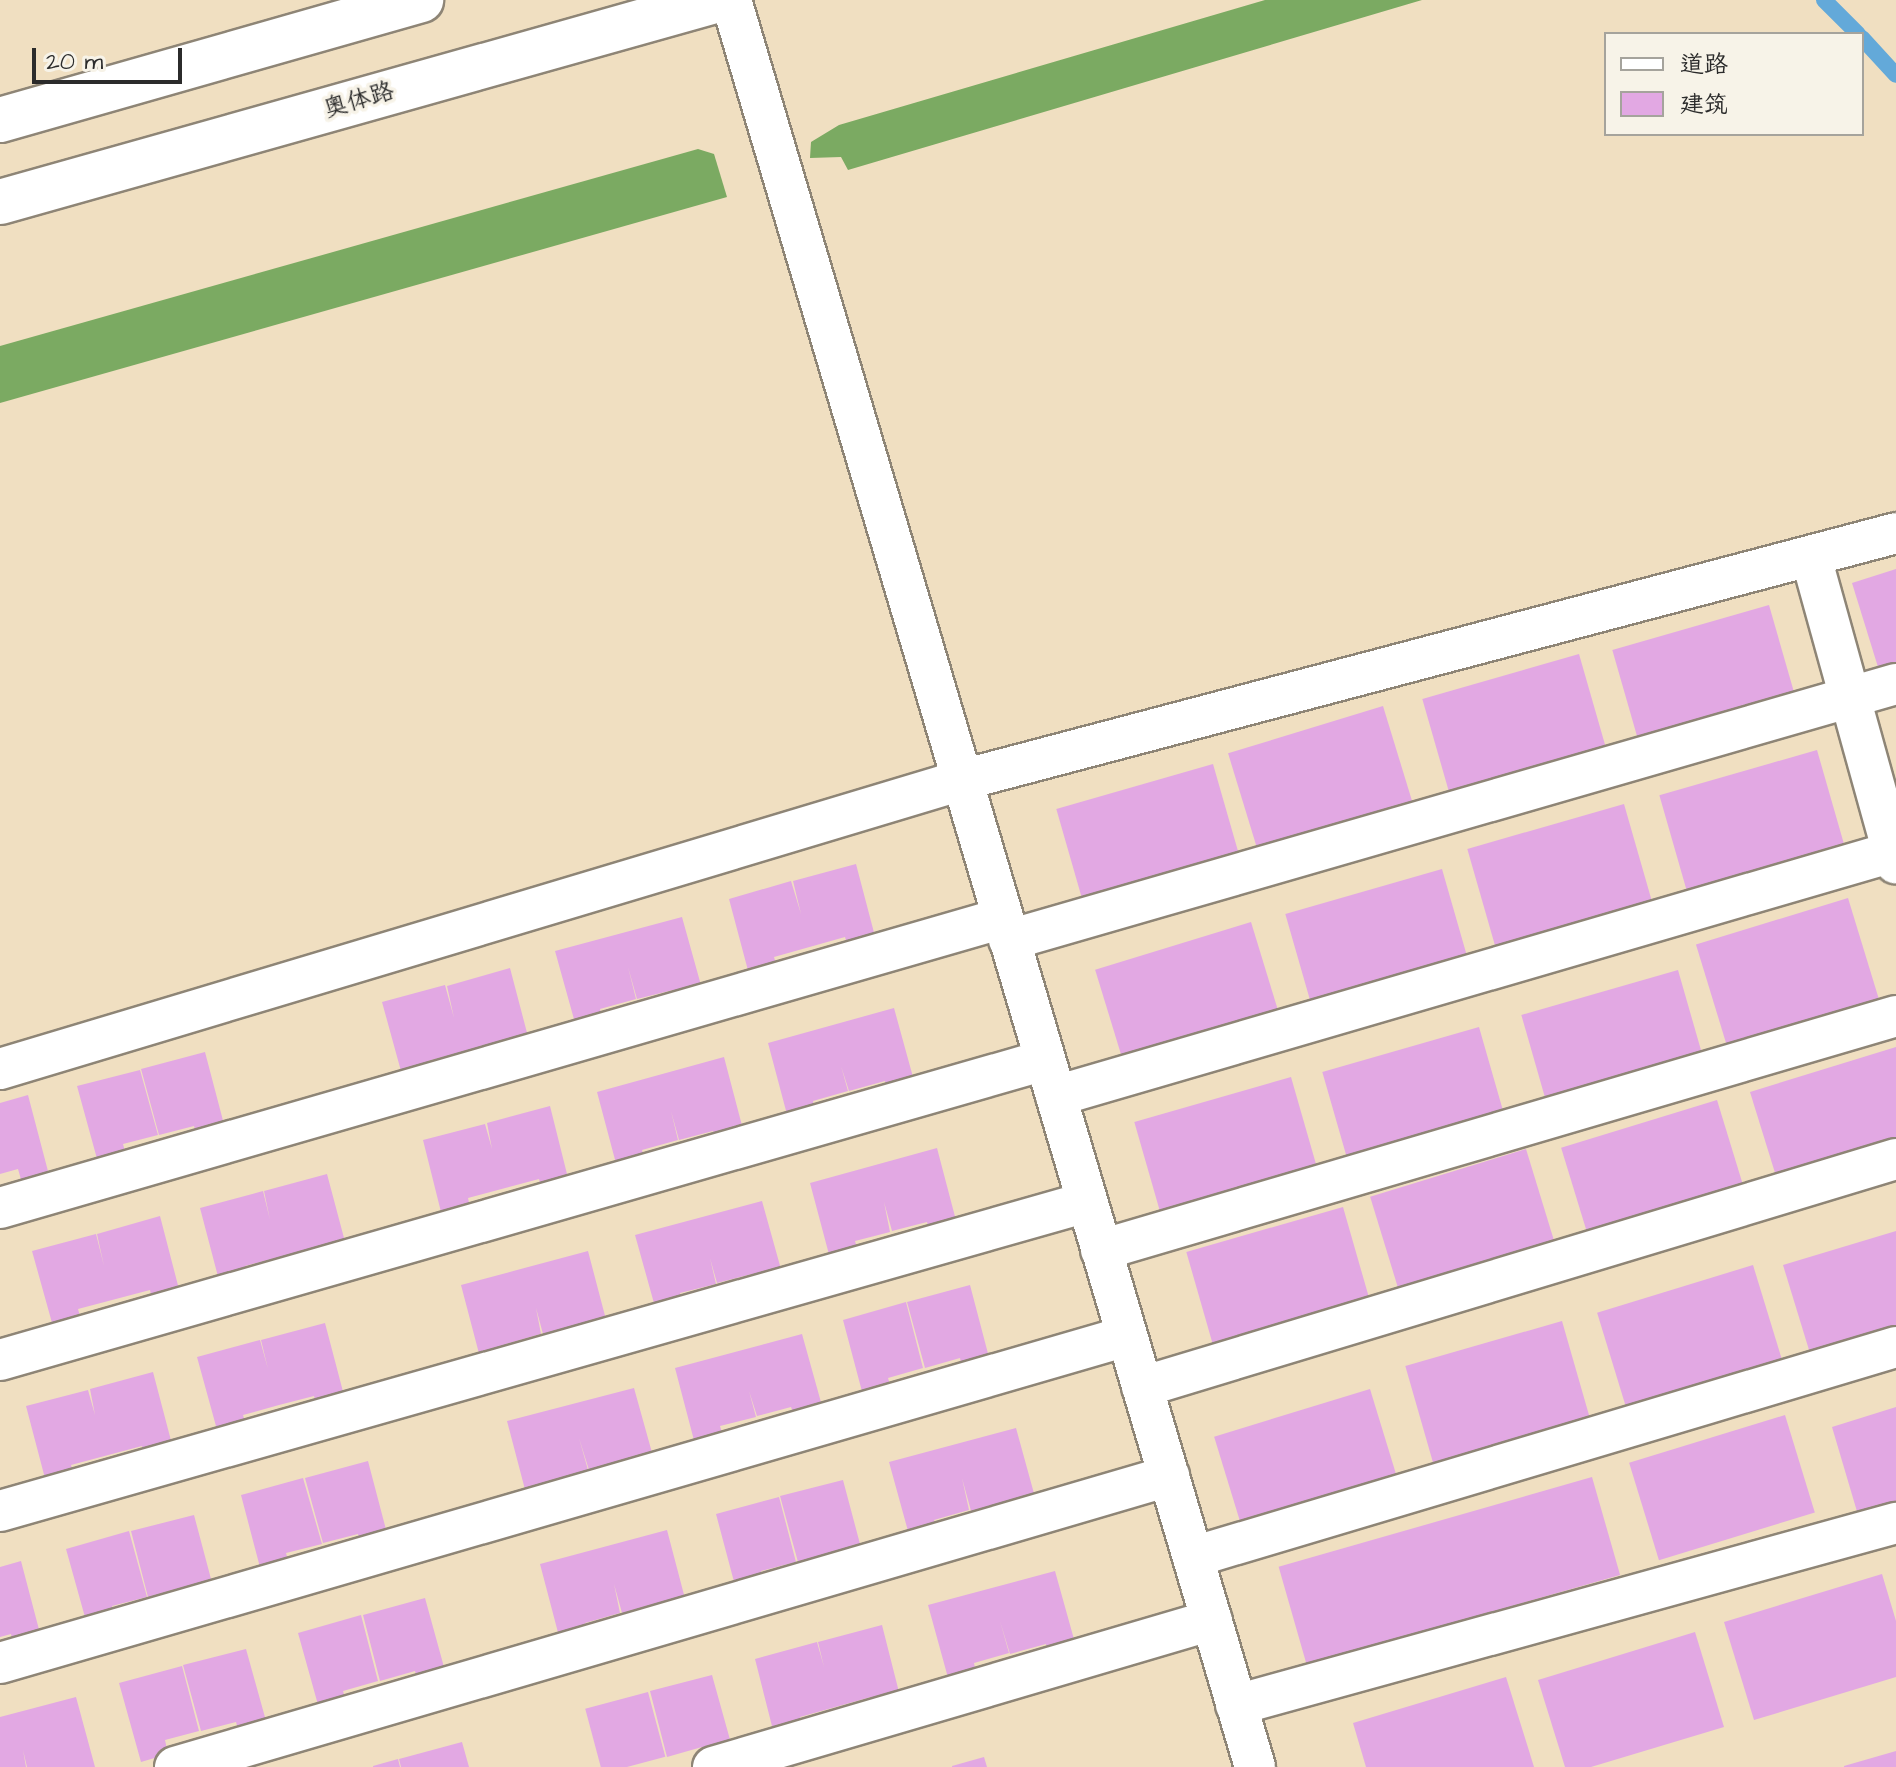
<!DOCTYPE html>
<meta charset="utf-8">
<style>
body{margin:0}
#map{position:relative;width:1896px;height:1767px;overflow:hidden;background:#f0dfc1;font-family:"Architects Daughter","LXGW WenKai TC",sans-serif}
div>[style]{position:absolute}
.forest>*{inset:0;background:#7baa62}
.stream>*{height:16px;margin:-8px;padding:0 8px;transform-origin:8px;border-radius:8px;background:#63a9d9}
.building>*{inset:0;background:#e2a8e3;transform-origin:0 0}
.roads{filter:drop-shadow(2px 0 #8e8576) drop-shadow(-2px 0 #8e8576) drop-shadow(0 2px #8e8576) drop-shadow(0 -2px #8e8576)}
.minor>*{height:40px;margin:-20px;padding:0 20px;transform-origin:20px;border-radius:20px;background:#fff}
.secondary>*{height:44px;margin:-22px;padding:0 22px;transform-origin:22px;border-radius:22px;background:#fff}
span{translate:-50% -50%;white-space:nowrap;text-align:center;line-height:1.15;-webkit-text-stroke:7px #f7f3e8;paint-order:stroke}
.street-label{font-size:24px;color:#2b2b2b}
.legend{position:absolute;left:1604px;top:32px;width:260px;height:104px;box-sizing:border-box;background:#f7f3e8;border:2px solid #a5a39c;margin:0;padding:10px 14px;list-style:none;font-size:24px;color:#2b2b2b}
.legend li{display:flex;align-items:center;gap:16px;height:40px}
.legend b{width:40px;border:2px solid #a5a39c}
.scale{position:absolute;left:32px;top:48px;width:150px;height:36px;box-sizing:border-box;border:4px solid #2b2b2b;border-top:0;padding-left:10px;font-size:24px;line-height:28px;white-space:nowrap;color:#2b2b2b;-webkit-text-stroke:6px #f7f3e8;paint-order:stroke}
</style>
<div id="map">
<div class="forest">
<i style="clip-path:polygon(1265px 0,1422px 0,848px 170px,841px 157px,810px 158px,811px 142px,839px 125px)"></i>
<i style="clip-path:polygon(698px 149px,714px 154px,727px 197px,0 403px,0 346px)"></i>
</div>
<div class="stream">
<i style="left:1824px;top:0;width:48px;rotate:45deg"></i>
<i style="left:1862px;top:38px;width:50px;rotate:47.4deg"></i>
</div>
<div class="building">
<i style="clip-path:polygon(1896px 569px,1896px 676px,1882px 680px,1852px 583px)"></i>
<i style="left:1769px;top:605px;width:102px;height:163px;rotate:74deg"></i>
<i style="left:1579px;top:654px;width:102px;height:163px;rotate:74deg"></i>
<i style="left:1383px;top:706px;width:102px;height:162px;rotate:73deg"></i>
<i style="left:1817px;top:750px;width:102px;height:164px;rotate:74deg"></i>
<i style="left:1213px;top:764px;width:102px;height:163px;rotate:74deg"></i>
<i style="left:1624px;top:804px;width:102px;height:163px;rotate:74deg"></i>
<i style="clip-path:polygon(856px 864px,877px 944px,849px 951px,845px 937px,774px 957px,778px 971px,750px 978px,729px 899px,791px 881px,801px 914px,793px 881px)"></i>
<i style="left:1442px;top:869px;width:102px;height:163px;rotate:74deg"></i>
<i style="left:1848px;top:898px;width:111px;height:159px;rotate:73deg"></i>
<i style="clip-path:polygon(682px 917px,704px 996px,676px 1004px,673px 990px,637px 999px,628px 967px,636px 999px,600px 1009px,604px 1023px,577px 1030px,555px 951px)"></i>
<i style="left:1251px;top:922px;width:102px;height:163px;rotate:73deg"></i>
<i style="clip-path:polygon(510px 968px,531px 1048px,503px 1055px,499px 1042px,428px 1061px,432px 1075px,404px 1082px,382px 1002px,445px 985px,454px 1018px,447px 986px)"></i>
<i style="left:1678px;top:970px;width:102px;height:163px;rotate:74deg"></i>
<i style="clip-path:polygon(894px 1008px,916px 1088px,888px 1095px,885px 1081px,849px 1091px,841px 1066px,848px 1091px,813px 1101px,816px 1115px,789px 1122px,768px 1043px)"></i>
<i style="left:1479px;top:1027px;width:102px;height:163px;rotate:74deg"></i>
<i style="clip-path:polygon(1896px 1047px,1896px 1154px,1780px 1189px,1750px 1092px)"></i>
<i style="clip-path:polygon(205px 1052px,226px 1132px,198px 1139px,194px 1126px,159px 1135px,141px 1069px)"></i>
<i style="clip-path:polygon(724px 1057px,745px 1137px,718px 1144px,713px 1131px,679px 1140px,671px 1111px,678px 1140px,642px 1150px,646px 1164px,618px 1171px,597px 1092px)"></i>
<i style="clip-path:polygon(140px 1070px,158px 1135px,123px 1144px,127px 1159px,99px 1166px,77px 1086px)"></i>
<i style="left:1291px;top:1077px;width:102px;height:163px;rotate:74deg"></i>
<i style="clip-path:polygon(28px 1095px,49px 1175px,22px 1183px,18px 1169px,0 1174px,0 1103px)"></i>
<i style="left:1717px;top:1100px;width:103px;height:163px;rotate:73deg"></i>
<i style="clip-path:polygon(550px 1106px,570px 1186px,543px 1194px,539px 1179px,468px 1198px,471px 1212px,443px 1220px,423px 1140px,485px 1124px,492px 1149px,487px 1123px)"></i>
<i style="clip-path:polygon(937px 1148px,958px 1228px,930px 1235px,927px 1222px,892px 1231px,884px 1202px,890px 1232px,855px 1241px,859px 1255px,831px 1262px,810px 1183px)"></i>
<i style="left:1526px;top:1149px;width:101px;height:163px;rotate:73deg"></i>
<i style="clip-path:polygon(327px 1174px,348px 1253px,321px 1261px,317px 1247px,245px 1266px,249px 1280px,221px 1288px,200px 1208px,263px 1191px,270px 1220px,264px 1191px)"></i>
<i style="clip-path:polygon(762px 1201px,784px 1280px,756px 1288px,752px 1274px,717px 1283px,710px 1258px,716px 1284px,680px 1293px,684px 1307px,657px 1314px,635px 1235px)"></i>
<i style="left:1343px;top:1207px;width:102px;height:163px;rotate:74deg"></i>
<i style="clip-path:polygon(160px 1216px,181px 1297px,153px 1304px,150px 1290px,78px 1309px,82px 1323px,54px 1330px,32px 1251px,96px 1234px,104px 1266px,97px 1234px)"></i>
<i style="clip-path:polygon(1896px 1231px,1896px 1337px,1813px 1363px,1783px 1265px)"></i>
<i style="clip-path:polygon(588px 1251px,609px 1331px,581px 1338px,578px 1324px,543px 1334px,536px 1308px,541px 1334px,506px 1344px,510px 1358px,482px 1365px,461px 1285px)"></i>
<i style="left:1753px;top:1265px;width:102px;height:163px;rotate:73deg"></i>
<i style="clip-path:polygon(970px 1285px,991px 1365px,963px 1372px,960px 1358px,925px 1368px,907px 1302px)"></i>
<i style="clip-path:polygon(906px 1302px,923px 1368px,888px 1378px,892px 1391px,864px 1399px,843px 1320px)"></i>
<i style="left:1562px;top:1321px;width:102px;height:163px;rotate:74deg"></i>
<i style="clip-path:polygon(325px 1323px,346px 1403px,318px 1410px,314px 1396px,279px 1405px,243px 1415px,247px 1429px,219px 1437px,197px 1357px,260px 1340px,268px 1369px,261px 1340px)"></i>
<i style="clip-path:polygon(802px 1334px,824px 1413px,796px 1421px,791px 1407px,757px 1416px,749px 1391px,756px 1417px,720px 1426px,724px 1440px,696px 1448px,675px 1368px)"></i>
<i style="clip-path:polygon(153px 1372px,174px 1452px,146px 1459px,142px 1446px,71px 1465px,75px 1479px,47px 1486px,26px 1406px,88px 1390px,95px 1415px,90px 1389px)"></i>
<i style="clip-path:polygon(634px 1388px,656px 1467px,628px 1475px,624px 1461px,589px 1470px,579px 1438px,588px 1470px,552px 1480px,556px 1493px,528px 1501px,507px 1421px)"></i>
<i style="left:1370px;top:1389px;width:101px;height:163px;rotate:73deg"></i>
<i style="clip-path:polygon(1896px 1407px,1896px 1515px,1861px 1525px,1832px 1427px)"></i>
<i style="left:1785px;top:1415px;width:102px;height:163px;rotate:73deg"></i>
<i style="clip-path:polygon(1016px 1428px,1038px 1508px,1010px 1515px,1006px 1501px,971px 1511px,962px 1478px,969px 1510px,934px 1520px,938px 1535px,911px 1542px,889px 1462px)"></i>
<i style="clip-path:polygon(368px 1461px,389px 1541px,361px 1548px,358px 1534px,323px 1543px,305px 1478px)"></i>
<i style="left:1592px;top:1477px;width:102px;height:326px;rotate:74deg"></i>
<i style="clip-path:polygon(303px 1478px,322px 1544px,286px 1553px,290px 1567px,262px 1575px,241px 1495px)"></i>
<i style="clip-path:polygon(843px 1480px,864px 1559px,837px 1567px,833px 1553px,798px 1562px,780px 1496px)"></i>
<i style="clip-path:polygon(779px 1497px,796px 1562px,761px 1571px,765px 1586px,737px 1593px,716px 1514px)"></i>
<i style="clip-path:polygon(194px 1515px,215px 1594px,187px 1601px,183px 1587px,148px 1597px,131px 1531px)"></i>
<i style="clip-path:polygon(667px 1530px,688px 1610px,661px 1617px,657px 1603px,622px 1613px,614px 1584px,620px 1613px,585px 1623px,589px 1637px,561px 1644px,540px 1564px)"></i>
<i style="clip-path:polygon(129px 1531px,147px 1597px,112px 1606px,116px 1620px,88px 1628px,66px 1549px)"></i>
<i style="clip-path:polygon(21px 1561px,42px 1641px,14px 1648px,11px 1634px,0 1637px,0 1567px)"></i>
<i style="clip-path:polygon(1055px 1571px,1077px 1650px,1049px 1658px,1046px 1644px,1010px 1654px,1000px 1621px,1009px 1653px,974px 1663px,977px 1678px,950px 1685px,928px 1605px)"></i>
<i style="clip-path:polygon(1882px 1574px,1896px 1621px,1896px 1677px,1754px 1720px,1724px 1622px)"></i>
<i style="clip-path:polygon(425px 1598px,447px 1678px,419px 1685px,415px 1671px,380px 1681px,363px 1615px)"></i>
<i style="clip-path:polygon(361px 1615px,378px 1681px,343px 1691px,347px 1704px,320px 1712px,298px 1633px)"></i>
<i style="clip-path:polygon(882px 1625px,902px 1704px,875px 1712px,871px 1697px,800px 1717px,803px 1731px,775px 1738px,755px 1659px,817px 1642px,824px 1667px,818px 1642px)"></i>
<i style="clip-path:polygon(1695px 1632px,1724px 1727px,1591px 1767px,1565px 1767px,1538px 1680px)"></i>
<i style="clip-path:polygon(246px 1649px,268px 1728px,240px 1736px,236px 1722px,201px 1731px,183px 1665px)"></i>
<i style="clip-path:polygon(182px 1666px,199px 1731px,165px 1740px,168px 1754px,141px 1762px,119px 1683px)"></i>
<i style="clip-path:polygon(712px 1675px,734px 1754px,706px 1762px,702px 1747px,667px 1757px,650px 1691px)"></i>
<i style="clip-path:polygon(1506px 1677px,1534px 1767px,1366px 1767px,1353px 1723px)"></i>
<i style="left:648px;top:1692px;width:67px;height:65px;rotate:75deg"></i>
<i style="clip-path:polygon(76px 1697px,95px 1767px,27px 1767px,23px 1750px,26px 1767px,0 1767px,0 1717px)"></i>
<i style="clip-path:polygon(462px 1742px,469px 1767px,401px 1767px,399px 1759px)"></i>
<i style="clip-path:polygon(1896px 1751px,1896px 1767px,1844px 1767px,1844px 1766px)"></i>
<i style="clip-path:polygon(984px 1757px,987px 1767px,952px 1767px,952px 1766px)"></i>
<i style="clip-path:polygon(398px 1759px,400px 1767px,373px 1767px,373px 1766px)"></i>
</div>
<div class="roads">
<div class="minor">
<i style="left:731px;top:0;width:1843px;rotate:73.48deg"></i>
<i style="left:1811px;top:557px;width:318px;rotate:74.5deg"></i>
<i style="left:1009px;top:940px;width:923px;rotate:-16.1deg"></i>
<i style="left:0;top:1069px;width:1004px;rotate:-16.72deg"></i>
<i style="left:962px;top:780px;width:966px;rotate:-14.81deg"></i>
<i style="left:1056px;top:1096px;width:875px;rotate:-16.26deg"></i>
<i style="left:0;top:1208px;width:1044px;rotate:-16.13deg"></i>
<i style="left:1101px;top:1250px;width:829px;rotate:-16.4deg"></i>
<i style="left:0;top:1360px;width:1087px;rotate:-16.02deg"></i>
<i style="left:1142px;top:1387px;width:788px;rotate:-16.82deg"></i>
<i style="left:0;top:1511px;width:1130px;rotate:-15.87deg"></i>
<i style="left:1193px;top:1557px;width:734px;rotate:-16.63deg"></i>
<i style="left:0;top:1663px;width:1173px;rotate:-16.18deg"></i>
<i style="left:1236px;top:1705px;width:685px;rotate:-15.42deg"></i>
<i style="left:175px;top:1767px;width:1036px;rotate:-16.32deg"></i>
<i style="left:713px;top:1767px;width:520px;rotate:-16.41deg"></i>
</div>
<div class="secondary">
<i style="left:0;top:120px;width:438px;rotate:-15.9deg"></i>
<i style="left:0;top:202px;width:746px;rotate:-15.71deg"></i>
</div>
</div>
<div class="street-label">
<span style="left:359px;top:101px;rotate:-16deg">奥体路</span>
</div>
<ul class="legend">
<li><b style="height:10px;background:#fff"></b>道路</li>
<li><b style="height:22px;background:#e2a8e3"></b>建筑</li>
</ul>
<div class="scale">20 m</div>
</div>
